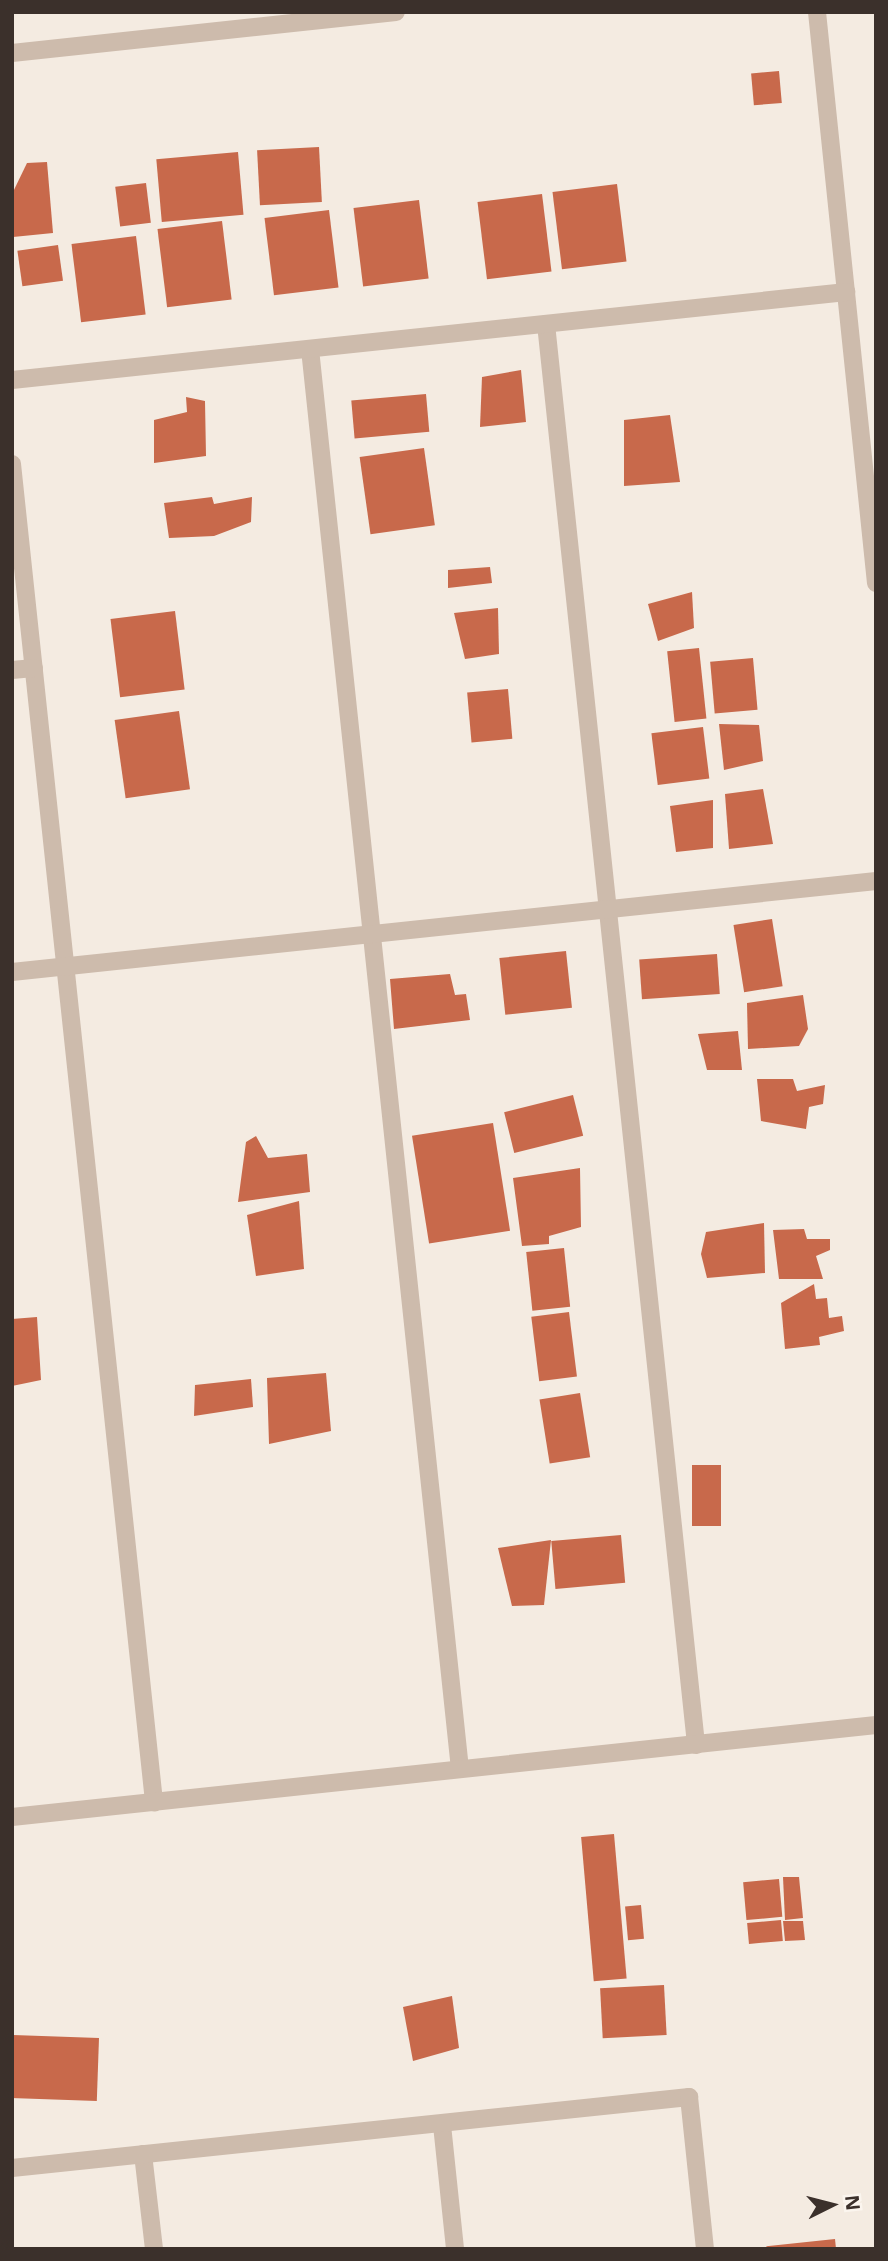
<!DOCTYPE html>
<style>
body{margin:0}
#map{position:relative;width:888px;height:2261px;overflow:hidden;background:#f4ebe1;font-family:"Open Sans",sans-serif}
div>[style]{position:absolute}
.building>*{inset:0;background:#c8694b;transform-origin:0 0}
.minor>*{height:18px;margin:-9px;padding:0 9px;transform-origin:9px;border-radius:9px;background:#cdbbac}
.tertiary>*{height:18px;margin:-9px;padding:0 9px;transform-origin:9px;border-radius:9px;background:#cdbbac}
span{translate:-50% -50%;white-space:nowrap;text-align:center;line-height:1.15;-webkit-text-stroke:7px #fbf5ee;paint-order:stroke}
.frame{position:absolute;inset:0;border:14px solid #3b302b;pointer-events:none}
.north{position:absolute;left:797px;top:2170px;width:70px;height:70px;-webkit-text-stroke:5px #fbf5ee;paint-order:stroke;rotate:84deg;font-size:19px;font-weight:700;line-height:28px;text-align:center;color:#3b302b}
.north::after{content:'';display:block;margin:auto;width:24px;height:32px;background:#3b302b;clip-path:polygon(50% 0,100% 100%,50% 72%,0 100%)}
</style>
<div id="map">
<div class="building">
<i style="left:779px;top:71px;width:32px;height:28px;rotate:85deg"></i>
<i style="left:319px;top:147px;width:55px;height:62px;rotate:87deg"></i>
<i style="left:238px;top:152px;width:63px;height:82px;rotate:85deg"></i>
<i style="clip-path:polygon(47px 162px,53px 233px,13px 237px,12px 194px,27px 163px)"></i>
<i style="left:146px;top:183px;width:40px;height:31px;rotate:83deg"></i>
<i style="left:617px;top:184px;width:78px;height:65px;rotate:83deg"></i>
<i style="left:542px;top:194px;width:78px;height:65px;rotate:83deg"></i>
<i style="left:419px;top:200px;width:79px;height:66px;rotate:83deg"></i>
<i style="left:329px;top:210px;width:78px;height:65px;rotate:83deg"></i>
<i style="left:222px;top:221px;width:79px;height:65px;rotate:83deg"></i>
<i style="left:136px;top:236px;width:79px;height:65px;rotate:83deg"></i>
<i style="left:58px;top:245px;width:36px;height:41px;rotate:82deg"></i>
<i style="clip-path:polygon(521px 370px,526px 422px,480px 427px,482px 377px)"></i>
<i style="left:426px;top:394px;width:38px;height:75px;rotate:85deg"></i>
<i style="clip-path:polygon(186px 397px,205px 401px,206px 456px,154px 463px,154px 420px,187px 412px)"></i>
<i style="clip-path:polygon(670px 415px,680px 482px,624px 486px,624px 420px)"></i>
<i style="left:424px;top:448px;width:78px;height:65px;rotate:82deg"></i>
<i style="clip-path:polygon(212px 497px,214px 504px,252px 497px,251px 522px,214px 536px,169px 538px,164px 503px)"></i>
<i style="clip-path:polygon(490px 567px,492px 583px,448px 588px,448px 570px)"></i>
<i style="clip-path:polygon(692px 592px,694px 628px,658px 641px,648px 604px)"></i>
<i style="clip-path:polygon(498px 608px,499px 654px,465px 659px,454px 613px)"></i>
<i style="left:175px;top:611px;width:79px;height:65px;rotate:83deg"></i>
<i style="left:699px;top:648px;width:71px;height:32px;rotate:84deg"></i>
<i style="left:753px;top:658px;width:52px;height:43px;rotate:85deg"></i>
<i style="left:508px;top:689px;width:50px;height:41px;rotate:85deg"></i>
<i style="left:179px;top:711px;width:79px;height:65px;rotate:82deg"></i>
<i style="clip-path:polygon(719px 724px,759px 725px,763px 761px,724px 770px)"></i>
<i style="left:703px;top:727px;width:52px;height:52px;rotate:83deg"></i>
<i style="clip-path:polygon(763px 789px,773px 844px,729px 849px,725px 794px)"></i>
<i style="clip-path:polygon(713px 800px,713px 848px,676px 852px,670px 806px)"></i>
<i style="left:772px;top:919px;width:68px;height:39px;rotate:81deg"></i>
<i style="left:566px;top:951px;width:57px;height:67px;rotate:84deg"></i>
<i style="left:717px;top:954px;width:40px;height:78px;rotate:86deg"></i>
<i style="clip-path:polygon(450px 974px,455px 995px,466px 994px,470px 1020px,394px 1029px,390px 979px)"></i>
<i style="clip-path:polygon(803px 995px,808px 1029px,799px 1046px,748px 1049px,747px 1003px)"></i>
<i style="clip-path:polygon(738px 1031px,742px 1070px,707px 1070px,698px 1034px)"></i>
<i style="clip-path:polygon(757px 1079px,793px 1079px,797px 1091px,825px 1085px,823px 1104px,809px 1107px,806px 1129px,761px 1121px)"></i>
<i style="left:573px;top:1095px;width:42px;height:71px;rotate:76deg"></i>
<i style="left:493px;top:1123px;width:109px;height:82px;rotate:81deg"></i>
<i style="clip-path:polygon(256px 1136px,268px 1158px,307px 1154px,310px 1192px,238px 1202px,246px 1142px)"></i>
<i style="clip-path:polygon(580px 1168px,581px 1227px,549px 1236px,549px 1244px,522px 1246px,513px 1178px)"></i>
<i style="clip-path:polygon(299px 1201px,304px 1269px,256px 1276px,247px 1215px)"></i>
<i style="clip-path:polygon(764px 1223px,765px 1273px,707px 1278px,701px 1254px,706px 1232px)"></i>
<i style="clip-path:polygon(804px 1229px,807px 1239px,830px 1239px,830px 1250px,816px 1256px,823px 1279px,779px 1279px,773px 1230px)"></i>
<i style="left:564px;top:1248px;width:59px;height:38px;rotate:84deg"></i>
<i style="clip-path:polygon(814px 1284px,816px 1299px,827px 1298px,829px 1318px,842px 1316px,844px 1331px,819px 1337px,820px 1345px,785px 1349px,781px 1303px)"></i>
<i style="left:569px;top:1312px;width:65px;height:38px;rotate:83deg"></i>
<i style="clip-path:polygon(37px 1317px,41px 1380px,12px 1386px,12px 1319px)"></i>
<i style="clip-path:polygon(326px 1373px,331px 1431px,269px 1444px,267px 1378px)"></i>
<i style="clip-path:polygon(251px 1379px,253px 1407px,194px 1416px,195px 1385px)"></i>
<i style="left:580px;top:1393px;width:65px;height:41px;rotate:81deg"></i>
<i style="left:692px;top:1465px;width:29px;height:61px"></i>
<i style="left:621px;top:1535px;width:48px;height:70px;rotate:85deg"></i>
<i style="clip-path:polygon(551px 1540px,544px 1605px,512px 1606px,498px 1548px)"></i>
<i style="left:614px;top:1834px;width:145px;height:33px;rotate:85deg"></i>
<i style="clip-path:polygon(783px 1877px,799px 1877px,803px 1918px,785px 1920px)"></i>
<i style="left:779px;top:1879px;width:38px;height:36px;rotate:85deg"></i>
<i style="left:641px;top:1905px;width:34px;height:16px;rotate:85deg"></i>
<i style="left:781px;top:1920px;width:21px;height:34px;rotate:85deg"></i>
<i style="clip-path:polygon(783px 1921px,803px 1921px,805px 1940px,785px 1941px)"></i>
<i style="left:664px;top:1985px;width:50px;height:64px;rotate:87deg"></i>
<i style="clip-path:polygon(452px 1996px,459px 2048px,413px 2061px,403px 2007px)"></i>
<i style="left:99px;top:2038px;width:63px;height:86px;rotate:92deg"></i>
<i style="left:835px;top:2239px;width:10px;height:69px;rotate:84deg"></i>
</div>
<div class="minor">
<i style="left:817px;top:12px;width:574px;rotate:84.1deg"></i>
<i style="left:12px;top:53px;width:386px;rotate:-6.1deg"></i>
<i style="left:546px;top:324px;width:1429px;rotate:83.97deg"></i>
<i style="left:310px;top:349px;width:1428px;rotate:83.97deg"></i>
<i style="left:12px;top:380px;width:839px;rotate:-6.02deg"></i>
<i style="left:12px;top:464px;width:1346px;rotate:83.94deg"></i>
<i style="left:12px;top:670px;width:22px;rotate:-5deg"></i>
<i style="left:12px;top:972px;width:869px;rotate:-6.01deg"></i>
<i style="left:442px;top:2125px;width:125px;rotate:84deg"></i>
<i style="left:143px;top:2154px;width:96px;rotate:83.4deg"></i>
<i style="left:12px;top:2168px;width:681px;rotate:-5.99deg"></i>
<i style="left:689px;top:2097px;width:153px;rotate:84deg"></i>
</div>
<div class="tertiary">
<i style="left:12px;top:1817px;width:869px;rotate:-6.08deg"></i>
</div>
<div class="frame"></div>
<div class="north">N</div>
</div>
